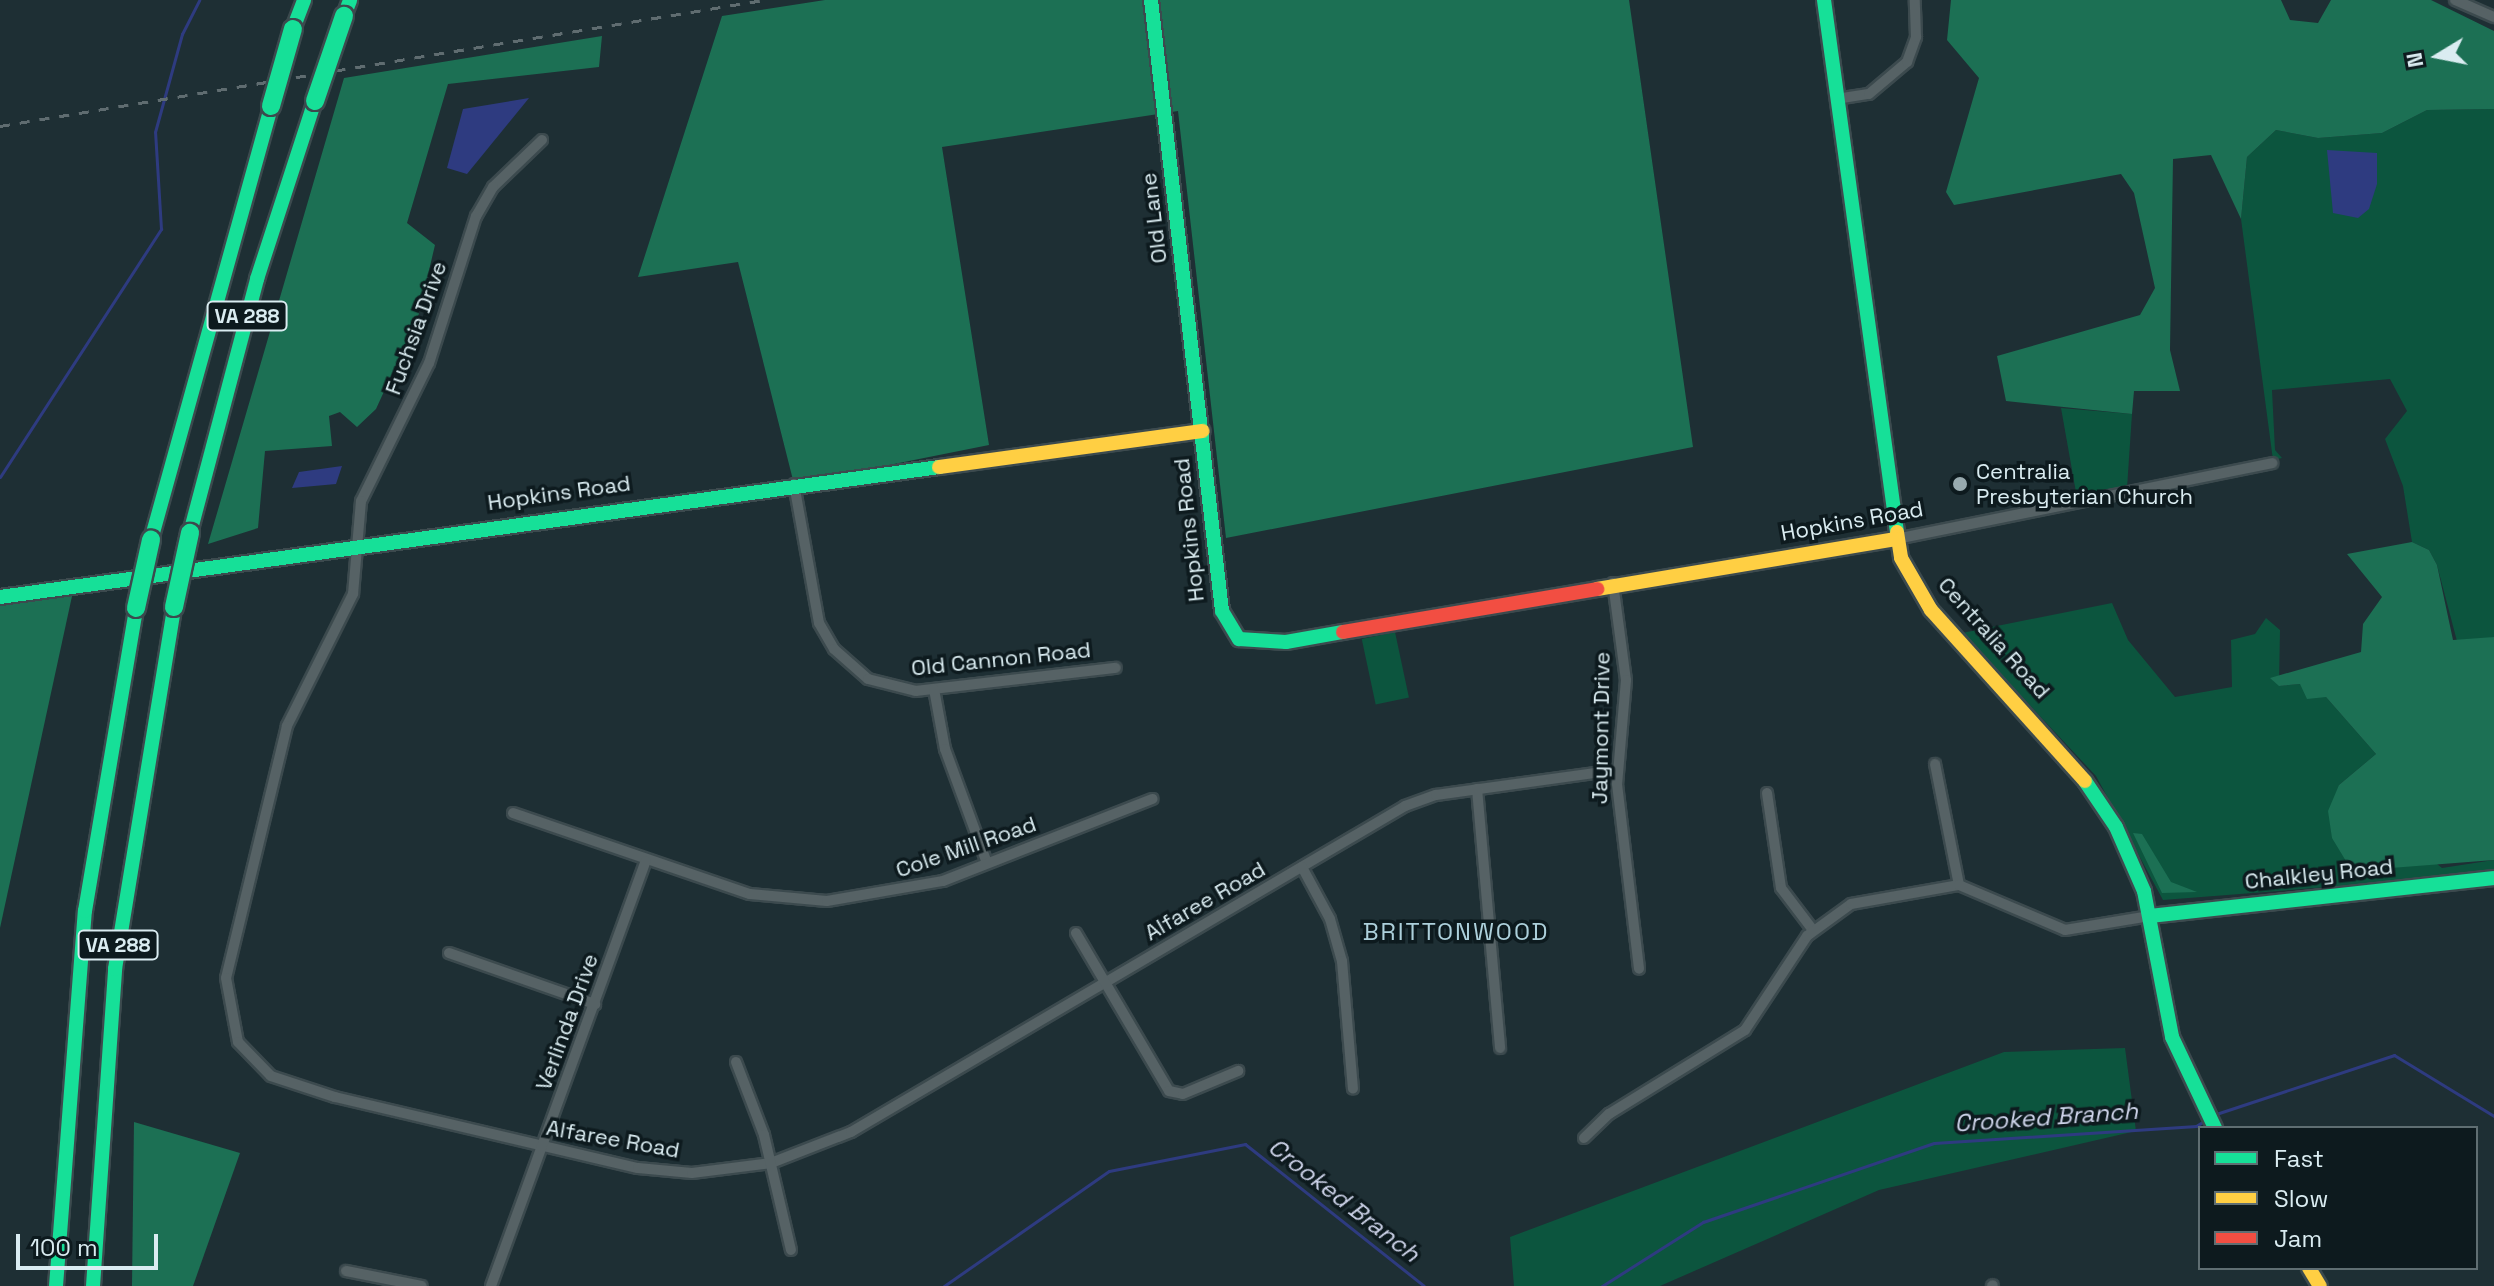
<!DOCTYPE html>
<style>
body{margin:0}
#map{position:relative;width:2494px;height:1286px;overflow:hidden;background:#1e2f34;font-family:"Space Grotesk",sans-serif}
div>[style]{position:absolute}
.green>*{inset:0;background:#0c553e;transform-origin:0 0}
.forest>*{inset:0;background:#1c7054}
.water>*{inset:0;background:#2e3b80}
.stream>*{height:3px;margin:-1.5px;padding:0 1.5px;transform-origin:1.5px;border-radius:1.5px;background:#2e3b80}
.roads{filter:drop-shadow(2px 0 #3c4a4e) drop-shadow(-2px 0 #3c4a4e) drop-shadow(0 2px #3c4a4e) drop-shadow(0 -2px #3c4a4e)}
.street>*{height:10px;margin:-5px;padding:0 5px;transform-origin:5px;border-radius:5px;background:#566265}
.fast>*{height:14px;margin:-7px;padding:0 7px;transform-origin:7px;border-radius:7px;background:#16e098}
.slow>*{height:14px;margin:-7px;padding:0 7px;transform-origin:7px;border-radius:7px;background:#ffcf43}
.jam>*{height:14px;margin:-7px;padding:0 7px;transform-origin:7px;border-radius:7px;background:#f24e42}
.rail>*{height:3px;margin-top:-1.5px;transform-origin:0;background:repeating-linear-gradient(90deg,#5f6c70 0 10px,transparent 0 20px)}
.bridges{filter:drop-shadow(2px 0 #3c4a4e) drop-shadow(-2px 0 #3c4a4e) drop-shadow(0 2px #3c4a4e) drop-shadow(0 -2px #3c4a4e)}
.fast-bridge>*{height:18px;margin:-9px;padding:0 9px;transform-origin:9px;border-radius:9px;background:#16e098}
.dots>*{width:22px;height:22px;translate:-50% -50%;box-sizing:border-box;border:4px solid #0d1a1e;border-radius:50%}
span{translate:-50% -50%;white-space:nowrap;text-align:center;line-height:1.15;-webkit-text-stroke:7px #0d1a1e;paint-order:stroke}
.shield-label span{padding:2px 6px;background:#0d1a1e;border:2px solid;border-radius:6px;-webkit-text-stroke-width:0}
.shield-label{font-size:20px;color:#daecf1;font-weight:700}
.street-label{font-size:22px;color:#daecf1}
.poi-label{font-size:22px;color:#daecf1}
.left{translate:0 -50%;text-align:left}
.neighbourhood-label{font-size:24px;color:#add0db;letter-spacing:2px}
.water-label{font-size:24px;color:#ced4ea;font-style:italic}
.legend{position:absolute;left:2198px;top:1126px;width:280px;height:144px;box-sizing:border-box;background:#0d1a1e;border:2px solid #5f6e72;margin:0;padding:10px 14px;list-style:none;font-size:24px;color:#daecf1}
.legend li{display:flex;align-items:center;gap:16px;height:40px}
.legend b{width:40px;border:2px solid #5f6e72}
.north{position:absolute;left:2398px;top:16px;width:80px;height:80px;-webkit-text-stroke:6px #0d1a1e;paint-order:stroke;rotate:260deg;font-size:22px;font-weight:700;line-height:32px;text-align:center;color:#daecf1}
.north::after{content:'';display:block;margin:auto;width:28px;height:36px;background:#daecf1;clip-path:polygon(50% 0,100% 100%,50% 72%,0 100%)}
.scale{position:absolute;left:16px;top:1234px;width:142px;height:36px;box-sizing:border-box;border:4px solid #daecf1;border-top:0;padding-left:10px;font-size:24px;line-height:28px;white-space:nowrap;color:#daecf1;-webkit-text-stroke:6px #0d1a1e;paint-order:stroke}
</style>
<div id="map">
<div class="green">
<i style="clip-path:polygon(2494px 109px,2494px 637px,2458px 645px,2437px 565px,2429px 550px,2412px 542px,2403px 486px,2385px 439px,2407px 411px,2390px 379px,2272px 390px,2275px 450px,2282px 458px,2273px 460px,2241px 219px,2247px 157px,2276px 130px,2318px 138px,2382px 133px,2427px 110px)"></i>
<i style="clip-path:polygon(2061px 408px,2132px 414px,2127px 488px,2077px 498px)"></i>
<i style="clip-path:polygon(2112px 603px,2128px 640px,2175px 697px,2232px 687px,2231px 640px,2255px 634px,2266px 618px,2280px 630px,2279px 686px,2300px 684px,2326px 697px,2376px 754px,2339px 785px,2442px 868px,2494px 860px,2494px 874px,2163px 900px,2096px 776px,1962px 633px)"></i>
<i style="left:1395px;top:632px;width:67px;height:34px;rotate:78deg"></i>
<i style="clip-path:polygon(2125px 1048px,2136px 1131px,1879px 1190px,1660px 1286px,1514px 1286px,1510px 1237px,2004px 1052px)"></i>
</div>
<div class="forest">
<i style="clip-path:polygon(825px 0,1629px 0,1693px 447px,1226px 538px,1178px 111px,942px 147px,989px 445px,794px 484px,738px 262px,638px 277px,722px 16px)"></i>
<i style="clip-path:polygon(1951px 0,2281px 0,2290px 20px,2318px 23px,2331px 0,2431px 0,2494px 31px,2494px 109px,2427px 110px,2382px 133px,2318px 138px,2276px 130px,2247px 157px,2241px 219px,2211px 155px,2173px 159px,2170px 350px,2180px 391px,2134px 391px,2132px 414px,2006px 401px,1997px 356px,2140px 315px,2155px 288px,2134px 193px,2121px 174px,1954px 205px,1946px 192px,1979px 78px,1947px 40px)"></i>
<i style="clip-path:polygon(602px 36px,599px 67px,448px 84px,407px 223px,435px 245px,418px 317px,376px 409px,357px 427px,340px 412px,329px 416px,332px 446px,265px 451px,258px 528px,208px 544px,344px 78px)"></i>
<i style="clip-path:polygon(2412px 542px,2429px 550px,2437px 565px,2453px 640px,2494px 637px,2494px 860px,2352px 871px,2332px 838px,2328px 811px,2339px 785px,2376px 754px,2326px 697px,2307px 699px,2300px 684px,2279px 686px,2270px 678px,2361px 652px,2363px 624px,2382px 597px,2347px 554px)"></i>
<i style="clip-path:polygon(74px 587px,0 928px,0 600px)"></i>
<i style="clip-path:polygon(2133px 833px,2142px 834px,2171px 882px,2197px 892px,2162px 893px)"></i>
<i style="clip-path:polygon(134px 1122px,240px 1153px,193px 1286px,132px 1286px)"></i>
</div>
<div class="water">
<i style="clip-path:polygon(529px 98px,467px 174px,447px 168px,463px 109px)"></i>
<i style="clip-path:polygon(2327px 150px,2377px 153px,2377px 184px,2369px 209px,2358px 218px,2333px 213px)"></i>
<i style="clip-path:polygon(342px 466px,336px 484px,292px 488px,299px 472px)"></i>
</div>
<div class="stream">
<i style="left:0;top:477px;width:296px;rotate:-57deg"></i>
<i style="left:161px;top:229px;width:97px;rotate:-93.5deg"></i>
<i style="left:155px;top:132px;width:102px;rotate:-74.6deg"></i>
<i style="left:182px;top:34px;width:38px;rotate:-63deg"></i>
<i style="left:2213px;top:1115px;width:191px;rotate:-18.3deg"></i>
<i style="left:2394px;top:1055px;width:117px;rotate:31.4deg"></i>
<i style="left:944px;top:1286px;width:201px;rotate:-34.9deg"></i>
<i style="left:1109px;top:1171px;width:139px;rotate:-11.2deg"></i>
<i style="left:1245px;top:1144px;width:228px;rotate:38.4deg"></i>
<i style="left:1602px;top:1286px;width:120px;rotate:-32.4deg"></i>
<i style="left:1703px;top:1222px;width:244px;rotate:-18.9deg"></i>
<i style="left:1934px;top:1143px;width:263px;rotate:-3.7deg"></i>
<i style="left:2196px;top:1126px;width:13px;rotate:-32deg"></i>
</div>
<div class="roads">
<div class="street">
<i style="left:2455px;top:0;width:43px;rotate:23.6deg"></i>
<i style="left:1836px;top:99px;width:33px;rotate:-9deg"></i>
<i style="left:1869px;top:94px;width:50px;rotate:-40.1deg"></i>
<i style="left:1907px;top:62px;width:27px;rotate:-70deg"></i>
<i style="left:1916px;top:37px;width:37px;rotate:-92deg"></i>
<i style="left:542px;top:140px;width:68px;rotate:136.2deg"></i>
<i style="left:493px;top:187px;width:34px;rotate:120deg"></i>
<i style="left:476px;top:216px;width:154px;rotate:107.7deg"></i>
<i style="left:429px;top:363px;width:154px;rotate:116.2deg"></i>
<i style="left:361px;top:501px;width:93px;rotate:94.9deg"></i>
<i style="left:353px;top:594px;width:148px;rotate:116.6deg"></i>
<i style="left:287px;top:726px;width:259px;rotate:103.6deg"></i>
<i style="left:226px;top:978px;width:65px;rotate:79.4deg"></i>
<i style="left:238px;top:1042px;width:47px;rotate:45.9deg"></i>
<i style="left:271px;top:1076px;width:67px;rotate:18.2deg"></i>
<i style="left:335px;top:1097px;width:311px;rotate:13.2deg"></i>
<i style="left:638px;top:1168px;width:54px;rotate:5.3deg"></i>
<i style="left:692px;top:1173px;width:80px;rotate:-7.2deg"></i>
<i style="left:771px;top:1163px;width:86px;rotate:-21.2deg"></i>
<i style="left:851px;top:1132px;width:643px;rotate:-30.47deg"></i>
<i style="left:1405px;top:806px;width:33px;rotate:-20deg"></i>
<i style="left:1436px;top:795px;width:183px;rotate:-7.9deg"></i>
<i style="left:794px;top:484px;width:141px;rotate:79.8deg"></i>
<i style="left:819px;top:623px;width:30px;rotate:60deg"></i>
<i style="left:834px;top:649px;width:45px;rotate:41.4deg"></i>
<i style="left:868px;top:679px;width:49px;rotate:14deg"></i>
<i style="left:916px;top:691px;width:201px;rotate:-6.6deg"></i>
<i style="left:1896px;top:539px;width:384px;rotate:-11.4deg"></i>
<i style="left:1613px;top:583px;width:98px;rotate:82.4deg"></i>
<i style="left:1626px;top:680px;width:104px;rotate:94.9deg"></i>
<i style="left:1617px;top:784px;width:186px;rotate:83.2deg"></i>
<i style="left:934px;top:689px;width:61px;rotate:79.6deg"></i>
<i style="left:945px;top:749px;width:121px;rotate:69.8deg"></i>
<i style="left:1935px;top:764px;width:123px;rotate:78.8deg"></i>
<i style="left:1477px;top:789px;width:260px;rotate:84.9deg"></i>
<i style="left:1767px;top:793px;width:96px;rotate:81.6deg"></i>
<i style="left:1781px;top:888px;width:53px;rotate:52.7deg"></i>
<i style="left:513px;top:813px;width:250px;rotate:18.9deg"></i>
<i style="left:750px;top:894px;width:77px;rotate:5.2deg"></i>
<i style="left:827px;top:901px;width:118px;rotate:-9.8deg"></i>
<i style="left:943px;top:881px;width:225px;rotate:-21.4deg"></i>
<i style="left:1302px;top:867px;width:59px;rotate:61.7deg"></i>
<i style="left:1330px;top:919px;width:44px;rotate:74.1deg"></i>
<i style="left:1342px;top:961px;width:128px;rotate:85.1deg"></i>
<i style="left:1076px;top:933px;width:183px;rotate:59.5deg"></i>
<i style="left:1169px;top:1091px;width:14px;rotate:12deg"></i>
<i style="left:1183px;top:1094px;width:60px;rotate:-22.7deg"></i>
<i style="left:449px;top:953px;width:155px;rotate:19.3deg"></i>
<i style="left:736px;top:1062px;width:78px;rotate:69deg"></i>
<i style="left:764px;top:1135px;width:118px;rotate:76.8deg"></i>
<i style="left:1584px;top:1138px;width:35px;rotate:-44deg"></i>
<i style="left:1609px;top:1114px;width:160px;rotate:-31.7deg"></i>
<i style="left:1745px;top:1030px;width:113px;rotate:-56.6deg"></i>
<i style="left:1807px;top:936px;width:54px;rotate:-36deg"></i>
<i style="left:1851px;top:904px;width:110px;rotate:-10deg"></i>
<i style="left:1959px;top:885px;width:115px;rotate:23deg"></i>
<i style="left:2065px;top:930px;width:86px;rotate:-9.4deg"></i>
<i style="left:346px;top:1271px;width:77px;rotate:11.2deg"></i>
<i style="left:491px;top:1286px;width:452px;rotate:-70deg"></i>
<i style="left:1992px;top:1286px;width:1px;rotate:-45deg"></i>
</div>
<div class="fast">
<i style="left:1151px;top:0;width:615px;rotate:83.37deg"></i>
<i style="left:1222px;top:611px;width:33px;rotate:59deg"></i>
<i style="left:1239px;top:639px;width:47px;rotate:3.7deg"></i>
<i style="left:1286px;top:642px;width:58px;rotate:-10deg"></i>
<i style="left:1824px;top:0;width:537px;rotate:82.19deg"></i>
<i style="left:344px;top:16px;width:17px;rotate:-69deg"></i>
<i style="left:293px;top:29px;width:31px;rotate:-69deg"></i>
<i style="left:190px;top:533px;width:263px;rotate:-75.2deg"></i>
<i style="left:257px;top:279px;width:187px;rotate:-72deg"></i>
<i style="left:151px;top:540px;width:450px;rotate:-74.5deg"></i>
<i style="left:0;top:597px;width:948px;rotate:-7.88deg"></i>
<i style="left:2085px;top:781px;width:55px;rotate:56deg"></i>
<i style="left:2116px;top:827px;width:70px;rotate:66.4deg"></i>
<i style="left:2144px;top:891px;width:149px;rotate:79.1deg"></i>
<i style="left:2172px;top:1037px;width:101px;rotate:64.7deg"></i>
<i style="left:2150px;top:916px;width:346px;rotate:-6.3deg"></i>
<i style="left:56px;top:1286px;width:376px;rotate:-85.6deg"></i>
<i style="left:85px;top:911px;width:307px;rotate:-80.4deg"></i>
<i style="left:93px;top:1286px;width:318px;rotate:-86deg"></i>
<i style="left:115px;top:969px;width:367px;rotate:-80.7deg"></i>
</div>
<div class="slow">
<i style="left:939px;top:467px;width:266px;rotate:-7.8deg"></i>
<i style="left:1897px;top:532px;width:26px;rotate:81deg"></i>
<i style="left:1901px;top:558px;width:60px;rotate:60deg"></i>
<i style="left:1931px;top:610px;width:230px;rotate:48deg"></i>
<i style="left:1597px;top:589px;width:303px;rotate:-9.5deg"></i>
<i style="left:2309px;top:1268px;width:21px;rotate:59deg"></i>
</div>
<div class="jam">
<i style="left:1343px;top:632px;width:258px;rotate:-9.6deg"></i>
</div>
</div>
<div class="rail">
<i style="left:0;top:126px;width:774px;rotate:-9.37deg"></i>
</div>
<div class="bridges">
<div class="fast-bridge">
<i style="left:315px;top:101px;width:90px;rotate:-71.2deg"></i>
<i style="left:271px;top:106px;width:80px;rotate:-74.1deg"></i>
<i style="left:174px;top:607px;width:76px;rotate:-77.8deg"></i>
<i style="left:136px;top:608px;width:70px;rotate:-77.6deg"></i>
</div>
</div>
<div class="dots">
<i style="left:1960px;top:484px;background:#98aaaf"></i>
</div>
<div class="shield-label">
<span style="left:247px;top:316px">VA 288</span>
<span style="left:118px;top:945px">VA 288</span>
</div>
<div class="street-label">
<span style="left:1154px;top:218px;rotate:-97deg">Old Lane</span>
<span style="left:416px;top:328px;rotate:-70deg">Fuchsia Drive</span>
<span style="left:559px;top:493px;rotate:-8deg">Hopkins Road</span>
<span style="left:1852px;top:521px;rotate:-10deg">Hopkins Road</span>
<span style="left:1189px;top:530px;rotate:-96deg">Hopkins Road</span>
<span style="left:1994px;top:638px;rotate:48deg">Centralia Road</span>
<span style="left:1001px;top:659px;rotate:-6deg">Old Cannon Road</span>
<span style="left:1601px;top:728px;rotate:-89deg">Jaymont Drive</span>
<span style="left:966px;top:847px;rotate:-19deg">Cole Mill Road</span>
<span style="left:2319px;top:874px;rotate:-6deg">Chalkley Road</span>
<span style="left:1205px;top:901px;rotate:-30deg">Alfaree Road</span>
<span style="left:567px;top:1022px;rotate:-70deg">Verlinda Drive</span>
<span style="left:613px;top:1139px;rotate:10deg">Alfaree Road</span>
</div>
<div class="poi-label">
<span class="left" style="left:1976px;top:484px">Centralia<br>Presbyterian Church</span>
</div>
<div class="neighbourhood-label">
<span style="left:1456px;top:932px">BRITTONWOOD</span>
</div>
<div class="water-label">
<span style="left:2046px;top:1117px;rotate:-4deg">Crooked Branch</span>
<span style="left:1344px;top:1200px;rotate:38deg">Crooked Branch</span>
</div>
<ul class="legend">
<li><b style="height:10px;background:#16e098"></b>Fast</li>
<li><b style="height:10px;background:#ffcf43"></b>Slow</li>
<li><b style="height:10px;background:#f24e42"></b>Jam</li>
</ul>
<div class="north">N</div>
<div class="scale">100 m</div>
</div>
